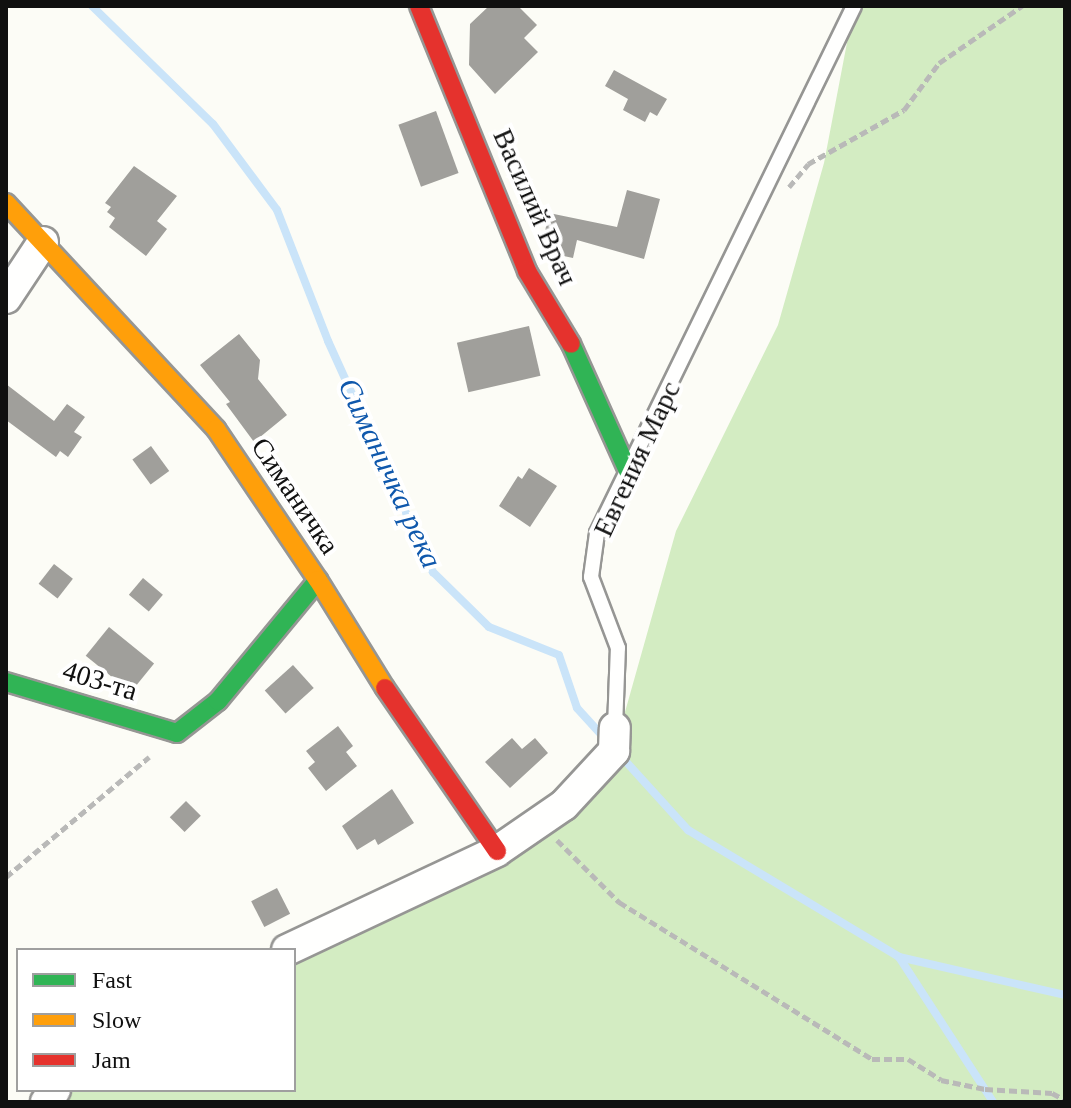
<!DOCTYPE html>
<meta charset="utf-8">
<style>
body{margin:0}
#map{position:relative;width:1071px;height:1108px;overflow:hidden;background:#fcfcf6;font-family:"Times New Roman",serif}
div>[style]{position:absolute}
.forest>*{inset:0;background:#d3ecc2}
.stream>*{height:8px;margin:-4px;padding:0 4px;transform-origin:4px;border-radius:4px;background:#cae4f9}
.building>*{inset:0;background:#a09f9b;transform-origin:0 0}
.path>*{height:5px;margin-top:-2.5px;transform-origin:0;background:repeating-linear-gradient(90deg,#b9b9b8 0 8px,transparent 0 12px)}
.roads{filter:drop-shadow(2px 0 #969694) drop-shadow(-2px 0 #969694) drop-shadow(0 2px #969694) drop-shadow(0 -2px #969694)}
.lane>*{height:14px;margin:-7px;padding:0 7px;transform-origin:7px;border-radius:7px;background:#fffffe}
.street>*{height:30px;margin:-15px;padding:0 15px;transform-origin:15px;border-radius:15px;background:#fffffe}
.fast>*{height:18px;margin:-9px;padding:0 9px;transform-origin:9px;border-radius:9px;background:#30b455}
.slow>*{height:18px;margin:-9px;padding:0 9px;transform-origin:9px;border-radius:9px;background:#ff9f0a}
.jam>*{height:18px;margin:-9px;padding:0 9px;transform-origin:9px;border-radius:9px;background:#e5322d}
span{translate:-50% -50%;white-space:nowrap;text-align:center;line-height:1.15;-webkit-text-stroke:8px #fff;paint-order:stroke}
.street-label{font-size:28px;color:#101010}
.water-label{font-size:30px;color:#0f58ac;font-style:italic}
.frame{position:absolute;inset:0;border:8px solid #101010;pointer-events:none}
.legend{position:absolute;left:16px;top:948px;width:280px;height:144px;box-sizing:border-box;background:#fff;border:2px solid #9f9f9f;margin:0;padding:10px 14px;list-style:none;font-size:24px;color:#101010}
.legend li{display:flex;align-items:center;gap:16px;height:40px}
.legend b{width:40px;border:2px solid #9f9f9f}
</style>
<div id="map">
<div class="forest">
<i style="clip-path:polygon(854px 6px,1065px 6px,1065px 1102px,46px 1102px,55px 1090px,294px 1090px,294px 950px,497px 851px,614px 751px,676px 531px,778px 325px,824px 163px)"></i>
</div>
<div class="stream">
<i style="left:92px;top:6px;width:169px;rotate:44.3deg"></i>
<i style="left:213px;top:124px;width:107px;rotate:53.3deg"></i>
<i style="left:277px;top:210px;width:141px;rotate:68.7deg"></i>
<i style="left:328px;top:341px;width:254px;rotate:65.6deg"></i>
<i style="left:433px;top:572px;width:78px;rotate:44.5deg"></i>
<i style="left:489px;top:627px;width:75px;rotate:21.8deg"></i>
<i style="left:559px;top:655px;width:56px;rotate:71.2deg"></i>
<i style="left:577px;top:708px;width:45px;rotate:47.7deg"></i>
<i style="left:619px;top:754px;width:103px;rotate:47.8deg"></i>
<i style="left:688px;top:830px;width:246px;rotate:31deg"></i>
<i style="left:899px;top:957px;width:170px;rotate:12.9deg"></i>
<i style="left:899px;top:957px;width:173px;rotate:57deg"></i>
</div>
<div class="building">
<i style="clip-path:polygon(489px 6px,518px 6px,537px 25px,524px 38px,538px 52px,495px 94px,469px 65px,470px 24px)"></i>
<i style="clip-path:polygon(614px 70px,667px 99px,657px 116px,650px 112px,645px 122px,623px 110px,628px 99px,605px 86px)"></i>
<i style="left:436px;top:111px;width:66px;height:40px;rotate:70deg"></i>
<i style="clip-path:polygon(134px 166px,177px 196px,157px 221px,167px 229px,146px 256px,109px 227px,115px 218px,107px 212px,111px 207px,105px 203px)"></i>
<i style="clip-path:polygon(627px 190px,660px 199px,644px 259px,577px 240px,573px 258px,545px 252px,542px 245px,549px 213px,617px 227px)"></i>
<i style="left:529px;top:326px;width:51px;height:74px;rotate:77deg"></i>
<i style="clip-path:polygon(239px 334px,260px 360px,258px 379px,287px 415px,254px 442px,226px 404px,230px 402px,200px 365px)"></i>
<i style="clip-path:polygon(6px 384px,54px 421px,67px 404px,85px 417px,74px 432px,82px 437px,68px 457px,60px 451px,56px 457px,6px 420px)"></i>
<i style="left:151px;top:446px;width:31px;height:23px;rotate:54deg"></i>
<i style="clip-path:polygon(529px 468px,557px 486px,530px 527px,499px 506px,518px 476px,522px 479px)"></i>
<i style="left:54px;top:564px;width:24px;height:25px;rotate:38deg"></i>
<i style="left:143px;top:578px;width:26px;height:22px;rotate:40deg"></i>
<i style="left:109px;top:627px;width:58px;height:37px;rotate:39deg"></i>
<i style="left:293px;top:665px;width:31px;height:38px;rotate:48deg"></i>
<i style="clip-path:polygon(338px 726px,353px 746px,346px 752px,357px 766px,326px 791px,308px 768px,315px 762px,306px 751px)"></i>
<i style="clip-path:polygon(512px 738px,522px 749px,535px 738px,548px 753px,510px 788px,485px 762px)"></i>
<i style="clip-path:polygon(392px 789px,414px 823px,378px 845px,375px 839px,357px 850px,342px 826px)"></i>
<i style="left:186px;top:801px;width:21px;height:23px;rotate:45deg"></i>
<i style="left:277px;top:888px;width:29px;height:29px;rotate:63deg"></i>
</div>
<div class="path">
<i style="left:789px;top:187px;width:30px;rotate:-50deg"></i>
<i style="left:808px;top:164px;width:110px;rotate:-29.4deg"></i>
<i style="left:904px;top:110px;width:59px;rotate:-53.3deg"></i>
<i style="left:939px;top:63px;width:101px;rotate:-34.5deg"></i>
<i style="left:557px;top:840px;width:88px;rotate:45deg"></i>
<i style="left:619px;top:902px;width:298px;rotate:31.8deg"></i>
<i style="left:872px;top:1059px;width:36px"></i>
<i style="left:908px;top:1059px;width:39px;rotate:32deg"></i>
<i style="left:941px;top:1080px;width:45px;rotate:11.6deg"></i>
<i style="left:985px;top:1089px;width:67px;rotate:3.4deg"></i>
<i style="left:1052px;top:1093px;width:15px;rotate:28deg"></i>
<i style="left:6px;top:877px;width:187px;rotate:-40deg"></i>
</div>
<div class="roads">
<div class="lane">
<i style="left:615px;top:728px;width:80px;rotate:-87.9deg"></i>
<i style="left:618px;top:648px;width:76px;rotate:-110.8deg"></i>
<i style="left:591px;top:577px;width:44px;rotate:-82.2deg"></i>
<i style="left:597px;top:533px;width:586px;rotate:-64deg"></i>
</div>
<div class="street">
<i style="left:6px;top:298px;width:67px;rotate:-56.5deg"></i>
<i style="left:287px;top:950px;width:232px;rotate:-25.2deg"></i>
<i style="left:497px;top:851px;width:81px;rotate:-34.5deg"></i>
<i style="left:564px;top:805px;width:74px;rotate:-47.2deg"></i>
<i style="left:614px;top:751px;width:23px;rotate:-88deg"></i>
<i style="left:46px;top:1102px;width:15px;rotate:-53deg"></i>
</div>
<div class="fast">
<i style="left:571px;top:344px;width:139px;rotate:65.8deg"></i>
<i style="left:6px;top:682px;width:178px;rotate:16.6deg"></i>
<i style="left:177px;top:733px;width:52px;rotate:-38deg"></i>
<i style="left:218px;top:701px;width:157px;rotate:-50.4deg"></i>
</div>
<div class="slow">
<i style="left:6px;top:203px;width:309px;rotate:47.1deg"></i>
<i style="left:216px;top:429px;width:182px;rotate:56deg"></i>
<i style="left:318px;top:580px;width:127px;rotate:58.2deg"></i>
</div>
<div class="jam">
<i style="left:419px;top:6px;width:286px;rotate:67.8deg"></i>
<i style="left:527px;top:271px;width:85px;rotate:58.9deg"></i>
<i style="left:385px;top:688px;width:198px;rotate:55.5deg"></i>
</div>
</div>
<div class="street-label">
<span style="left:535px;top:207px;rotate:66deg">Василий Врач</span>
<span style="left:637px;top:459px;rotate:-65deg">Евгения Марс</span>
<span style="left:295px;top:496px;rotate:56deg">Симаничка</span>
<span style="left:100px;top:681px;rotate:17deg">403-та</span>
</div>
<div class="water-label">
<span style="left:390px;top:473px;rotate:65deg">Симаничка река</span>
</div>
<div class="frame"></div>
<ul class="legend">
<li><b style="height:10px;background:#30b455"></b>Fast</li>
<li><b style="height:10px;background:#ff9f0a"></b>Slow</li>
<li><b style="height:10px;background:#e5322d"></b>Jam</li>
</ul>
</div>
